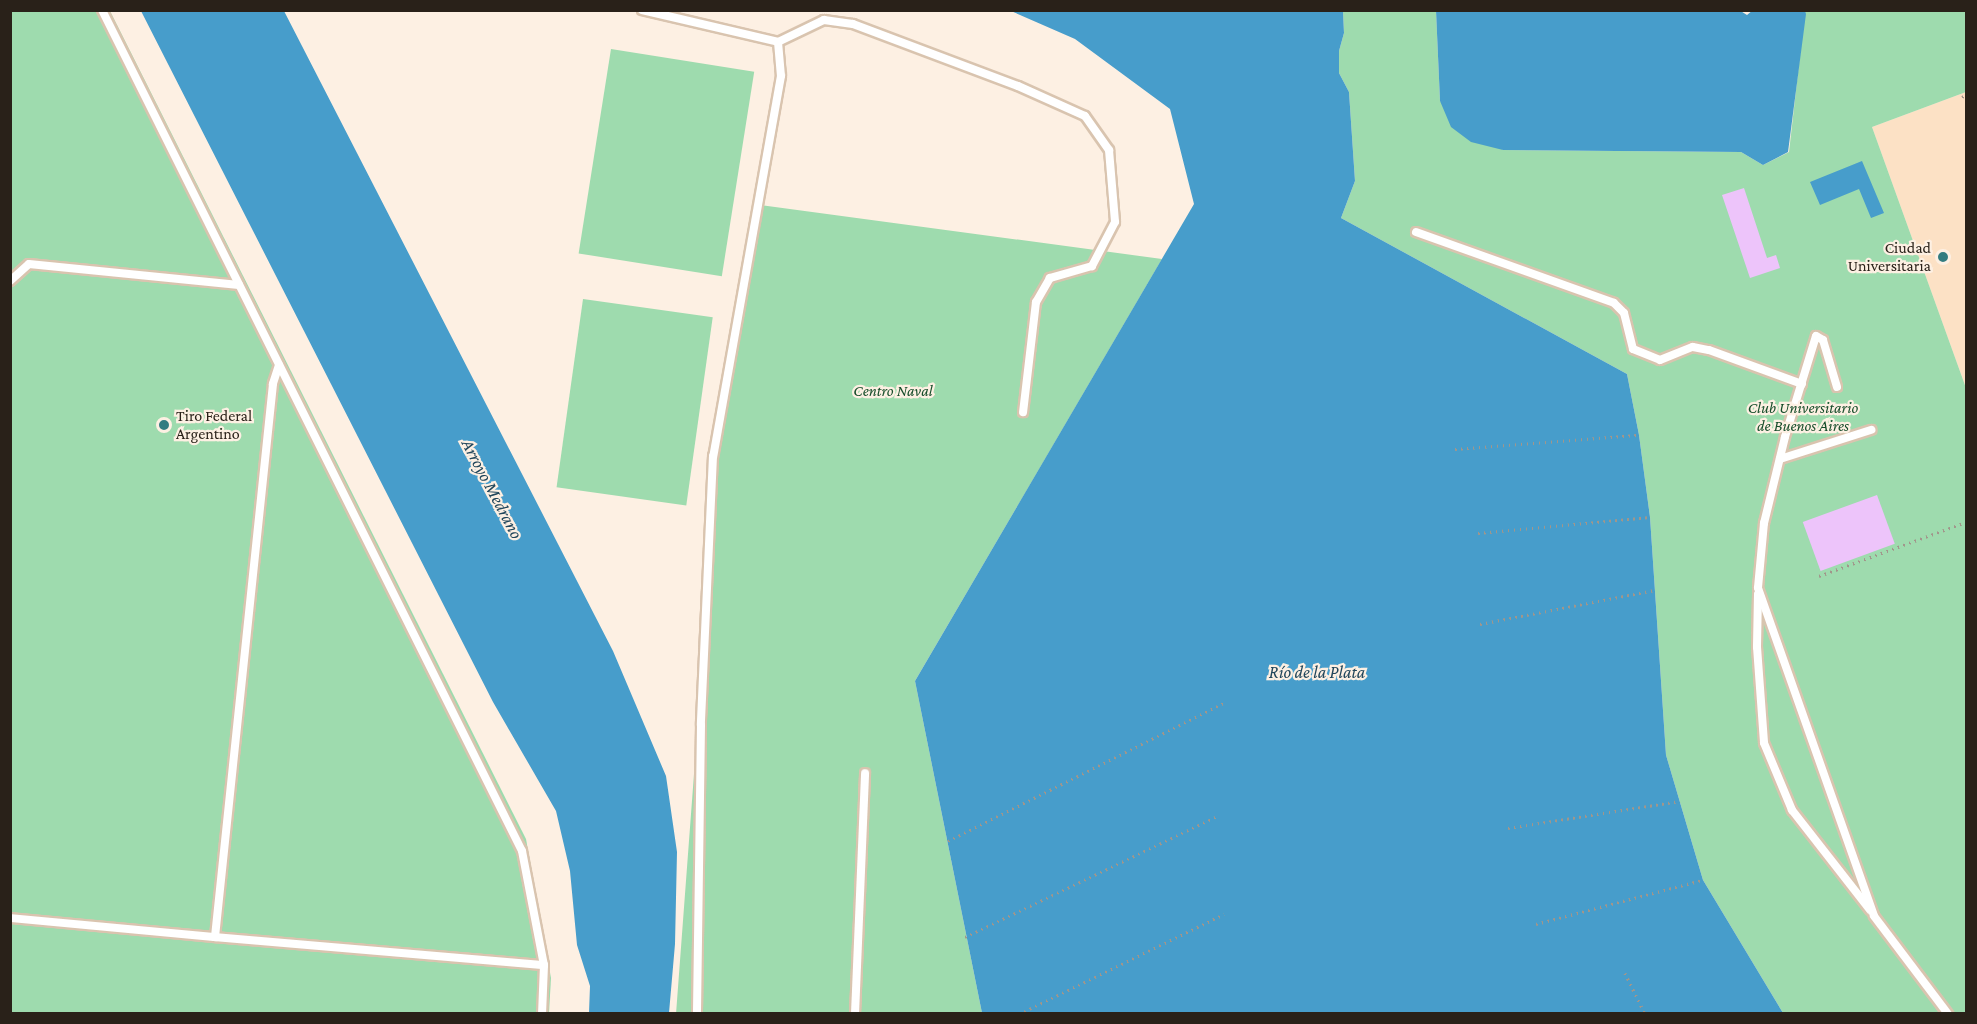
<!DOCTYPE html>
<meta charset="utf-8">
<style>
body{margin:0}
#map{position:relative;width:1977px;height:1024px;overflow:hidden;background:#fdf0e3;font-family:"Crimson Pro",serif}
div>[style]{position:absolute}
.built>*{inset:0;background:#fce1c5}
.green>*{inset:0;background:#9edbae;transform-origin:0 0}
.water>*{inset:0;background:#479dcb}
.building>*{inset:0;background:#edc4fa;transform-origin:0 0}
.path>*{height:3px;margin-top:-1.5px;transform-origin:0;background:repeating-linear-gradient(90deg,#a1968b 0 1.5px,transparent 0 6px)}
.roads{filter:drop-shadow(2px 0 #d9c4af) drop-shadow(-2px 0 #d9c4af) drop-shadow(0 2px #d9c4af) drop-shadow(0 -2px #d9c4af)}
.lane>*{height:8px;margin:-4px;padding:0 4px;transform-origin:4px;border-radius:4px;background:#fff}
.dots>*{width:16px;height:16px;translate:-50% -50%;box-sizing:border-box;border:3px solid #fdf0e3;border-radius:50%}
span{translate:-50% -50%;white-space:nowrap;text-align:center;line-height:1.15;-webkit-text-stroke:4.5px #fdf0e3;paint-order:stroke}
.poi-label{font-size:16px;color:#292119}
.right{translate:-100% -50%;text-align:right}
.left{translate:0 -50%;text-align:left}
.park-label{font-size:16px;color:#164d2a;font-style:italic}
.water-label{font-size:18px;color:#21465b;font-style:italic}
.frame{position:absolute;inset:0;border:12px solid #292119;pointer-events:none}
</style>
<div id="map">
<div class="built">
<i style="clip-path:polygon(1966px 92px,1966px 388px,1872px 127px)"></i>
</div>
<div class="green">
<i style="clip-path:polygon(10px 11px,110px 11px,526px 839px,551px 978px,549px 1013px,11px 1013px)"></i>
<i style="clip-path:polygon(1343px 11px,1436px 11px,1440px 101px,1503px 150px,1741px 152px,1763px 165px,1789px 152px,1805px 11px,1966px 11px,1966px 92px,1872px 127px,1966px 388px,1966px 1013px,1783px 1013px,1703px 880px,1666px 755px,1650px 517px,1639px 435px,1627px 374px,1341px 218px,1355px 181px,1349px 92px,1339px 73px,1339px 51px,1344px 33px)"></i>
<i style="left:611px;top:49px;width:145px;height:207px;rotate:9deg"></i>
<i style="clip-path:polygon(753px 204px,1162px 259px,915px 681px,982px 1013px,676px 1014px,718px 454px)"></i>
<i style="left:583px;top:299px;width:131px;height:190px;rotate:8deg"></i>
</div>
<div class="water">
<i style="clip-path:polygon(1739px 10px,1747px 15px,1753px 10px,1805px 11px,1806px 14px,1788px 152px,1763px 165px,1741px 152px,1503px 150px,1471px 142px,1451px 127px,1440px 101px,1436px 11px)"></i>
<i style="clip-path:polygon(141px 11px,284px 11px,613px 651px,666px 776px,677px 852px,675px 944px,669px 1013px,589px 1013px,590px 986px,577px 945px,570px 871px,556px 811px,493px 702px)"></i>
<i style="clip-path:polygon(1011px 11px,1343px 11px,1344px 33px,1339px 51px,1339px 73px,1349px 92px,1355px 181px,1341px 218px,1627px 374px,1639px 435px,1650px 517px,1666px 755px,1703px 880px,1783px 1013px,982px 1013px,915px 681px,1194px 204px,1170px 109px,1075px 39px)"></i>
<i style="clip-path:polygon(1862px 161px,1884px 213px,1871px 218px,1859px 189px,1820px 205px,1810px 182px)"></i>
</div>
<div class="building">
<i style="clip-path:polygon(1744px 188px,1767px 258px,1776px 255px,1780px 268px,1750px 278px,1722px 195px)"></i>
<i style="left:1877px;top:495px;width:52px;height:79px;rotate:70deg"></i>
</div>
<div class="path">
<i style="left:1962px;top:97px;width:4px;rotate:-27deg"></i>
<i style="left:1455px;top:449px;width:185px;rotate:-4.4deg"></i>
<i style="left:1478px;top:533px;width:173px;rotate:-5.3deg"></i>
<i style="left:1819px;top:576px;width:157px;rotate:-20.2deg"></i>
<i style="left:1480px;top:624px;width:178px;rotate:-11deg"></i>
<i style="left:1508px;top:828px;width:174px;rotate:-8.9deg"></i>
<i style="left:948px;top:841px;width:311px;rotate:-26.6deg"></i>
<i style="left:1536px;top:924px;width:173px;rotate:-14.8deg"></i>
<i style="left:965px;top:937px;width:280px;rotate:-25.6deg"></i>
<i style="left:1625px;top:973px;width:46px;rotate:64deg"></i>
<i style="left:1019px;top:1014px;width:228px;rotate:-26deg"></i>
</div>
<div class="roads">
<div class="lane">
<i style="left:102px;top:10px;width:940px;rotate:63.46deg"></i>
<i style="left:522px;top:851px;width:116px;rotate:79.1deg"></i>
<i style="left:544px;top:965px;width:49px;rotate:92.3deg"></i>
<i style="left:642px;top:10px;width:140px;rotate:13.2deg"></i>
<i style="left:778px;top:42px;width:34px;rotate:85deg"></i>
<i style="left:781px;top:76px;width:386px;rotate:100.1deg"></i>
<i style="left:713px;top:456px;width:269px;rotate:92.6deg"></i>
<i style="left:701px;top:725px;width:289px;rotate:90.8deg"></i>
<i style="left:778px;top:42px;width:51px;rotate:-25.6deg"></i>
<i style="left:824px;top:20px;width:29px;rotate:8deg"></i>
<i style="left:853px;top:24px;width:176px;rotate:20.6deg"></i>
<i style="left:1018px;top:86px;width:73px;rotate:24.1deg"></i>
<i style="left:1085px;top:116px;width:42px;rotate:54.8deg"></i>
<i style="left:1109px;top:150px;width:72px;rotate:85.2deg"></i>
<i style="left:1115px;top:222px;width:50px;rotate:117.6deg"></i>
<i style="left:1092px;top:266px;width:44px;rotate:164.1deg"></i>
<i style="left:1050px;top:278px;width:28px;rotate:120deg"></i>
<i style="left:1036px;top:302px;width:111px;rotate:96.7deg"></i>
<i style="left:1416px;top:232px;width:210px;rotate:19.7deg"></i>
<i style="left:1614px;top:303px;width:14px;rotate:45deg"></i>
<i style="left:1624px;top:313px;width:37px;rotate:76deg"></i>
<i style="left:1633px;top:349px;width:29px;rotate:22deg"></i>
<i style="left:1660px;top:360px;width:35px;rotate:-22deg"></i>
<i style="left:1693px;top:347px;width:16px;rotate:11deg"></i>
<i style="left:1709px;top:350px;width:99px;rotate:20.1deg"></i>
<i style="left:10px;top:281px;width:25px;rotate:-42deg"></i>
<i style="left:29px;top:264px;width:211px;rotate:5.7deg"></i>
<i style="left:279px;top:365px;width:20px;rotate:108deg"></i>
<i style="left:273px;top:384px;width:556px;rotate:95.99deg"></i>
<i style="left:215px;top:937px;width:330px;rotate:4.9deg"></i>
<i style="left:1837px;top:387px;width:49px;rotate:-106.6deg"></i>
<i style="left:1823px;top:340px;width:8px;rotate:-150deg"></i>
<i style="left:1816px;top:336px;width:106px;rotate:107.1deg"></i>
<i style="left:1785px;top:437px;width:89px;rotate:103.7deg"></i>
<i style="left:1764px;top:523px;width:65px;rotate:95.3deg"></i>
<i style="left:1758px;top:588px;width:348px;rotate:70.5deg"></i>
<i style="left:1874px;top:916px;width:123px;rotate:52.9deg"></i>
<i style="left:1780px;top:459px;width:96px;rotate:-17.7deg"></i>
<i style="left:1758px;top:594px;width:53px;rotate:91.1deg"></i>
<i style="left:1757px;top:647px;width:96px;rotate:85.8deg"></i>
<i style="left:1764px;top:743px;width:73px;rotate:67.3deg"></i>
<i style="left:1792px;top:810px;width:127px;rotate:52deg"></i>
<i style="left:10px;top:918px;width:206px;rotate:5.3deg"></i>
<i style="left:855px;top:1014px;width:241px;rotate:-87.6deg"></i>
</div>
</div>
<div class="dots">
<i style="left:1943px;top:257px;background:#337c80"></i>
<i style="left:164px;top:425px;background:#337c80"></i>
</div>
<div class="poi-label">
<span class="right" style="left:1931px;top:257px">Ciudad<br>Universitaria</span>
<span class="left" style="left:176px;top:425px">Tiro Federal<br>Argentino</span>
</div>
<div class="park-label">
<span style="left:893px;top:391px">Centro Naval</span>
<span style="left:1803px;top:417px">Club Universitario<br>de Buenos Aires</span>
</div>
<div class="water-label">
<span style="left:492px;top:489px;rotate:62deg">Arroyo Medrano</span>
<span style="left:1317px;top:672px">Río de la Plata</span>
</div>
<div class="frame"></div>
</div>
